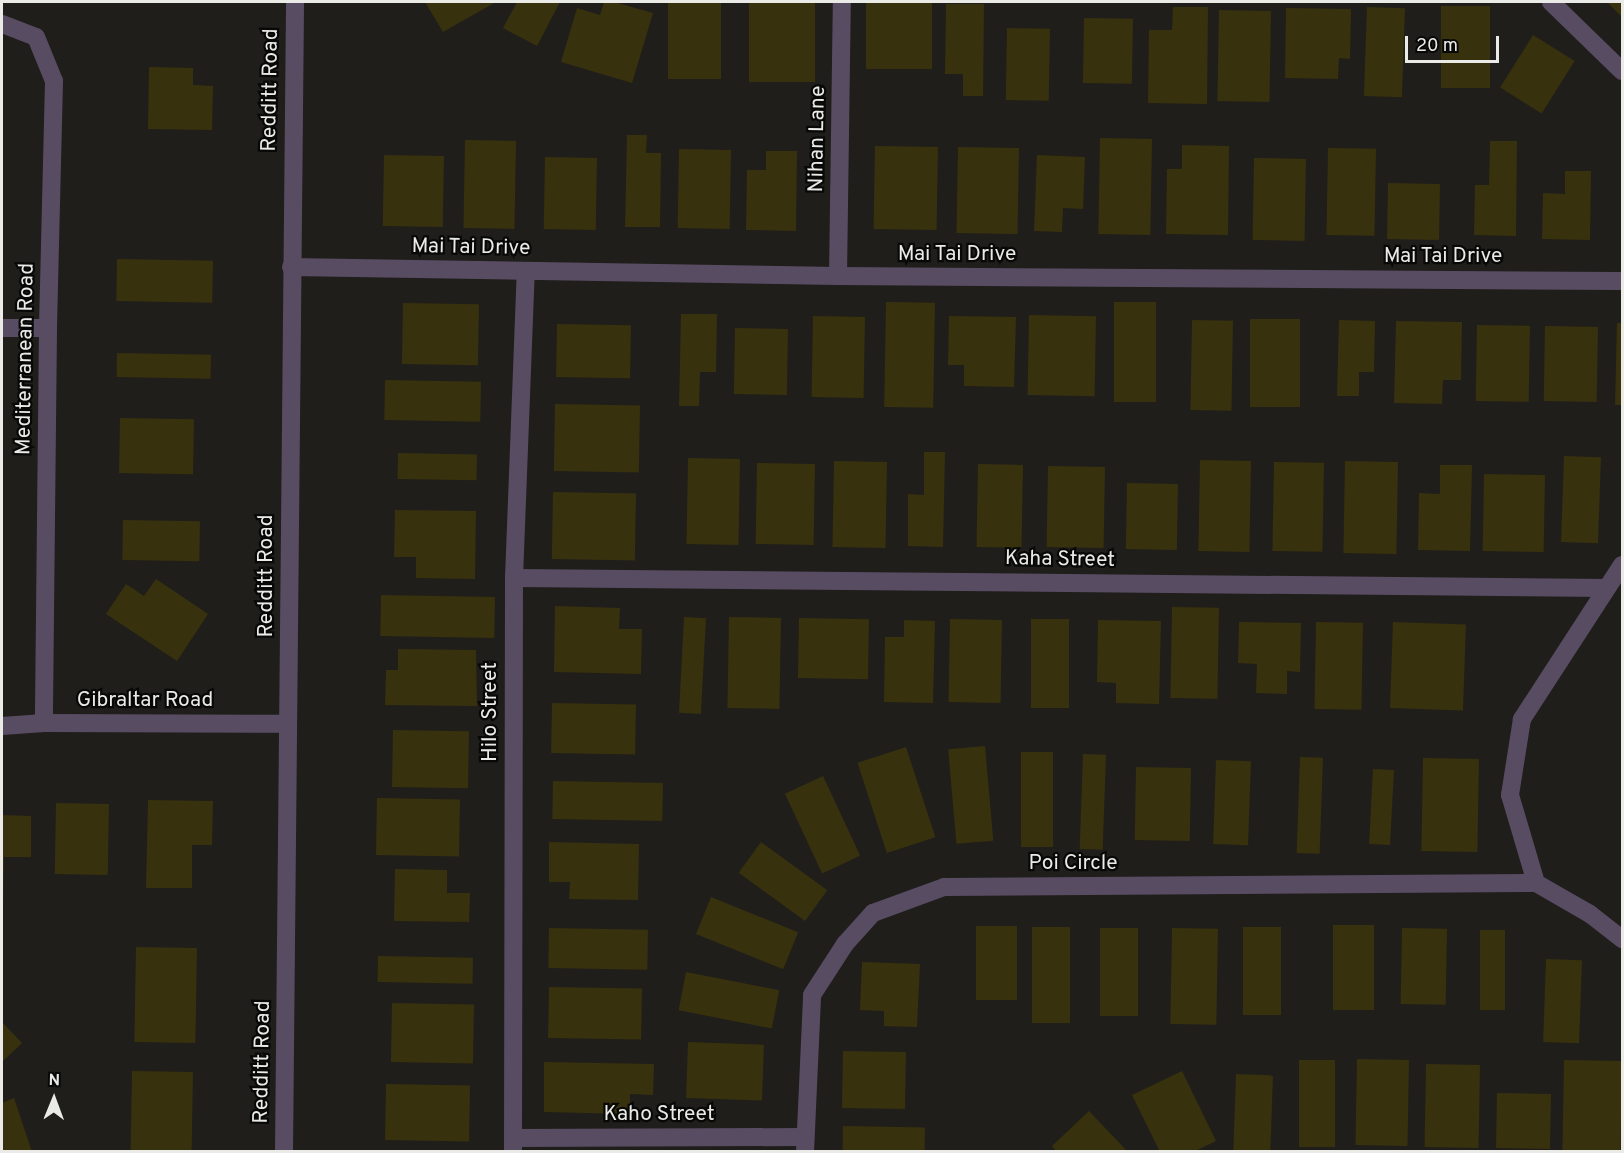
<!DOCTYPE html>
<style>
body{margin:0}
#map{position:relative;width:1624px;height:1153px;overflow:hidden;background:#1f1e1a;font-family:Overpass,sans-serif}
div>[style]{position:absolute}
.building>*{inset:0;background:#38310e;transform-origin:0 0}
.minor>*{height:18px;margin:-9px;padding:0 9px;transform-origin:9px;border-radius:9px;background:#584c63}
.tertiary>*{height:18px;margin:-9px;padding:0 9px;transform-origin:9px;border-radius:9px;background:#584c63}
span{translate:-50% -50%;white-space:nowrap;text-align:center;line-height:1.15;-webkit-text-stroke:4.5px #080807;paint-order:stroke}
.street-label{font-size:21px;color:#eaeae7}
.frame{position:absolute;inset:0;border:3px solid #eaeae7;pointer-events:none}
.north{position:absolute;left:24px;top:1069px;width:60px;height:60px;-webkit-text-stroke:4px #080807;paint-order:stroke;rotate:1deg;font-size:16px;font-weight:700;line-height:24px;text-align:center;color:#eaeae7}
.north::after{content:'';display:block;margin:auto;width:21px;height:27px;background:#eaeae7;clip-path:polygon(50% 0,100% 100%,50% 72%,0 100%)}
.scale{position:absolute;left:1405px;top:36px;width:94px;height:27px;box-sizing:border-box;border:3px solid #eaeae7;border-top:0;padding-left:8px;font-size:18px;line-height:21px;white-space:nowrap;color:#eaeae7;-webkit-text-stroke:4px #080807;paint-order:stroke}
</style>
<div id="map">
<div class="building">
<i style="clip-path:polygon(425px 2px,496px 2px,443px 32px)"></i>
<i style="clip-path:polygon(517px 2px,560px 2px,537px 46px,503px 28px)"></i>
<i style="clip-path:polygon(604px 2px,614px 2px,653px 13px,632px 83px,561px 62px,577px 8px,600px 15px)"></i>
<i style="left:668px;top:2px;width:53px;height:77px"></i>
<i style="left:749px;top:2px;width:66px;height:80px"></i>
<i style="left:866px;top:2px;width:66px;height:67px"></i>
<i style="clip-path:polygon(1607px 2px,1622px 2px,1622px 17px)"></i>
<i style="clip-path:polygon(946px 4px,984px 4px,983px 96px,963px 96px,963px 74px,945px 74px)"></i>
<i style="left:1441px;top:6px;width:49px;height:82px"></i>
<i style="clip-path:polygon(1173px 7px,1208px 7px,1207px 104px,1148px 103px,1149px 30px,1172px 30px)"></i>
<i style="left:1367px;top:7px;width:38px;height:89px;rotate:2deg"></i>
<i style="clip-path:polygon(1286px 8px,1351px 9px,1350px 59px,1339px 58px,1338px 79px,1285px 78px)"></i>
<i style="left:1219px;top:10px;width:52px;height:91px;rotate:1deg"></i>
<i style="left:1084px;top:18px;width:49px;height:65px;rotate:1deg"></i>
<i style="left:1007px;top:28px;width:43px;height:72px;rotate:1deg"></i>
<i style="left:1533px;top:35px;width:49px;height:62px;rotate:32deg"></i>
<i style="clip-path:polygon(149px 67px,193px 68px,193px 85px,213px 86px,212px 130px,148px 129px)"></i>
<i style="clip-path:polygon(627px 135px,647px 135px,646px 153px,661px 153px,660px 227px,625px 227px)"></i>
<i style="left:1100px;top:138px;width:52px;height:96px;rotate:1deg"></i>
<i style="left:465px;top:140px;width:51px;height:88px;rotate:1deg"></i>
<i style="clip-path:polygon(1490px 141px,1517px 141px,1516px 236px,1474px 235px,1475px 185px,1489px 185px)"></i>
<i style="clip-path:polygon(1182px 145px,1229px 146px,1228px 235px,1166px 234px,1167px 169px,1182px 169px)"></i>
<i style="left:875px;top:146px;width:63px;height:83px;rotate:1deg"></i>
<i style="left:958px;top:147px;width:61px;height:86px;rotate:1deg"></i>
<i style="left:1328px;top:148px;width:48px;height:87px;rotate:1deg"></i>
<i style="left:679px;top:149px;width:52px;height:79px;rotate:1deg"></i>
<i style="clip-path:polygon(766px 151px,797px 151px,796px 231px,746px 230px,747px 170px,766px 170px)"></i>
<i style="left:384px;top:155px;width:60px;height:71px;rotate:1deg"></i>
<i style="clip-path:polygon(1037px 155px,1085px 157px,1083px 209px,1063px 208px,1062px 232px,1034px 231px)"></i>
<i style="left:545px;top:157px;width:52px;height:72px;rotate:1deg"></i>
<i style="left:1254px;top:158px;width:52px;height:82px;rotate:1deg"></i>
<i style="clip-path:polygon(1565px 171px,1591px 171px,1590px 240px,1542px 239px,1543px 193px,1565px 194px)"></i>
<i style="left:1388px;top:183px;width:52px;height:56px;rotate:1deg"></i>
<i style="left:117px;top:259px;width:96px;height:42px;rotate:1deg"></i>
<i style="left:886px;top:302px;width:49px;height:105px;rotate:1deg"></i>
<i style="left:1114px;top:302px;width:42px;height:100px"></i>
<i style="left:403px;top:303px;width:76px;height:61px;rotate:1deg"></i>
<i style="clip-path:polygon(681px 314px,717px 314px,716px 372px,700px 372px,699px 406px,679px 406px)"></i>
<i style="left:1029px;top:315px;width:67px;height:80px;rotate:1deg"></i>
<i style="left:813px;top:316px;width:52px;height:81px;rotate:1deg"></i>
<i style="clip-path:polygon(949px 316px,1016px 317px,1014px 387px,964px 386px,964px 365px,948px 365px)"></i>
<i style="left:1250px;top:319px;width:50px;height:88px"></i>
<i style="left:1192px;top:320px;width:41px;height:90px;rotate:1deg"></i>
<i style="clip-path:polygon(1339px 320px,1375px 321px,1374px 372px,1359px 372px,1359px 396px,1337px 396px)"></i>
<i style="clip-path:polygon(1396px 321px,1462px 322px,1461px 380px,1443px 380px,1442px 404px,1394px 403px)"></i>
<i style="clip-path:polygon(1617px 323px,1622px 323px,1622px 405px,1615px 405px)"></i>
<i style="left:557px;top:324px;width:74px;height:53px;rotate:1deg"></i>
<i style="left:1477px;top:325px;width:53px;height:76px;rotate:1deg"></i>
<i style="left:1545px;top:326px;width:53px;height:75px;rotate:1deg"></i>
<i style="left:735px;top:328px;width:53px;height:66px;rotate:1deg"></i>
<i style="left:117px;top:353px;width:94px;height:24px;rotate:1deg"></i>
<i style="left:385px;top:380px;width:96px;height:40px;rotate:1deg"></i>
<i style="left:555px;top:404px;width:85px;height:67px;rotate:1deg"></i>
<i style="left:120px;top:418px;width:74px;height:55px;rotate:1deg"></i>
<i style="clip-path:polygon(924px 452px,945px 452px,943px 547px,908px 546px,908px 494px,924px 495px)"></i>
<i style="left:398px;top:453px;width:79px;height:26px;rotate:1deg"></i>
<i style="left:1564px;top:456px;width:37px;height:86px;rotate:2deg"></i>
<i style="left:688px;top:458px;width:52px;height:86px;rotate:1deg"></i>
<i style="left:1200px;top:460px;width:51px;height:91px;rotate:1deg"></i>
<i style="left:834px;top:461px;width:53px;height:86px;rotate:1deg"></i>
<i style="left:1345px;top:461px;width:53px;height:92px;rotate:1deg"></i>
<i style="left:1274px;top:462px;width:50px;height:89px;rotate:1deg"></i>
<i style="left:757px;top:463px;width:58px;height:81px;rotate:1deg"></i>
<i style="left:978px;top:464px;width:45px;height:83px;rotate:1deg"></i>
<i style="clip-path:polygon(1440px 465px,1472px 465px,1470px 551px,1418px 550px,1419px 493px,1440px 494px)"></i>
<i style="left:1048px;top:466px;width:57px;height:81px;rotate:1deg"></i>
<i style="left:1484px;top:474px;width:61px;height:77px;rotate:1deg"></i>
<i style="left:1127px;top:483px;width:51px;height:66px;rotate:1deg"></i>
<i style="left:553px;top:492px;width:83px;height:67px;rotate:1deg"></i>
<i style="clip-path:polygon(395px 510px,476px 511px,475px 579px,416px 578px,416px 557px,394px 557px)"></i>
<i style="left:123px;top:520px;width:77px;height:40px;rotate:1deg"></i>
<i style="clip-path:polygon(156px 579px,208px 614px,177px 661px,106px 614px,126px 584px,144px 596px)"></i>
<i style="left:381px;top:595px;width:114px;height:41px;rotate:1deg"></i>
<i style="clip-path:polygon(555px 606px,620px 608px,619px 629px,642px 629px,641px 674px,554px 672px)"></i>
<i style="left:1172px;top:607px;width:47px;height:91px;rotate:1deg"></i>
<i style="left:684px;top:617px;width:22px;height:96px;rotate:3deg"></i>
<i style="left:729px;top:617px;width:52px;height:91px;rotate:1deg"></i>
<i style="left:799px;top:618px;width:70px;height:60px;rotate:1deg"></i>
<i style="left:950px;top:619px;width:52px;height:83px;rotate:1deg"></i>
<i style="left:1031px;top:619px;width:38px;height:89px"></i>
<i style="clip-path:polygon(904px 620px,935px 621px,933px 703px,884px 702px,885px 637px,904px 637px)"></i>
<i style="clip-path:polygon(1098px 620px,1161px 621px,1159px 704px,1116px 703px,1116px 683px,1097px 682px)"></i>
<i style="clip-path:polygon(1239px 622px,1301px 623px,1300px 672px,1287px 671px,1287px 694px,1256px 693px,1257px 664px,1238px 663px)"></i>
<i style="left:1316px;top:622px;width:47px;height:87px;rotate:1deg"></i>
<i style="left:1393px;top:622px;width:73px;height:86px;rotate:2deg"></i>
<i style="clip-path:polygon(398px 649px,476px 650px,477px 706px,385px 705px,386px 670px,398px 670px)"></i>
<i style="left:552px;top:703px;width:84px;height:50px;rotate:1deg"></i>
<i style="left:393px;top:730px;width:76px;height:57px;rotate:1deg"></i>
<i style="left:985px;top:746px;width:95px;height:37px;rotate:85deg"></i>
<i style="left:906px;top:747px;width:95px;height:51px;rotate:72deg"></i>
<i style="left:1021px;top:752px;width:32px;height:95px"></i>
<i style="left:1083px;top:754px;width:23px;height:95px;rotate:2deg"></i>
<i style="left:1300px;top:757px;width:23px;height:96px;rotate:2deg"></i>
<i style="left:1423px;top:758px;width:56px;height:93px;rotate:1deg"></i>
<i style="left:1216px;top:760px;width:35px;height:84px;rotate:2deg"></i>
<i style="left:1136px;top:767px;width:55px;height:73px;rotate:1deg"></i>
<i style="left:1373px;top:769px;width:21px;height:75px;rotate:3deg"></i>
<i style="left:823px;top:776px;width:88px;height:42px;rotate:65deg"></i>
<i style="left:553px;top:781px;width:110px;height:38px;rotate:1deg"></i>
<i style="left:377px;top:798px;width:83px;height:57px;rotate:1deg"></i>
<i style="clip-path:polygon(148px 800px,213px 801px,212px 845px,192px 845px,192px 888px,146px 888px)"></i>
<i style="left:56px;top:803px;width:53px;height:71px;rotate:1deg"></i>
<i style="clip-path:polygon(2px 815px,31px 816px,31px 857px,4px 857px,4px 903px)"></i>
<i style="clip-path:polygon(549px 842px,639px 844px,638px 900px,569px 899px,570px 882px,549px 882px)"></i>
<i style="left:761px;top:842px;width:82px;height:38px;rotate:36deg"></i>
<i style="clip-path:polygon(395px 869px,447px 870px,447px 893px,470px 893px,469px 922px,394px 921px)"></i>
<i style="left:711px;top:897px;width:94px;height:40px;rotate:22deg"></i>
<i style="left:1333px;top:925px;width:41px;height:85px"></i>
<i style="left:976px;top:926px;width:41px;height:74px"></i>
<i style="left:1032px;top:927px;width:38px;height:96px"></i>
<i style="left:1243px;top:927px;width:38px;height:88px"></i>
<i style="left:549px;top:928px;width:99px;height:40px;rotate:1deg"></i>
<i style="left:1100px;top:928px;width:38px;height:88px"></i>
<i style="left:1172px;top:928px;width:46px;height:96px;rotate:1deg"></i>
<i style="left:1402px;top:928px;width:45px;height:76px;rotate:1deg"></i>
<i style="left:1480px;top:930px;width:25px;height:80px"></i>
<i style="left:136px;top:947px;width:61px;height:95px;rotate:1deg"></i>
<i style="left:378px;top:956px;width:95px;height:26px;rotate:1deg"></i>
<i style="left:1546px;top:959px;width:36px;height:83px;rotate:2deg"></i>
<i style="clip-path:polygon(862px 962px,920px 964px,917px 1027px,884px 1026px,884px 1011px,860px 1010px)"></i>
<i style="left:686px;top:972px;width:95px;height:39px;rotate:11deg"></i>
<i style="left:549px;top:987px;width:93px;height:51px;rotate:1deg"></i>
<i style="left:392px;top:1003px;width:82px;height:59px;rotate:1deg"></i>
<i style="clip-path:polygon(2px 1022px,22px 1043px,2px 1062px)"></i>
<i style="left:688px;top:1042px;width:76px;height:56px;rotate:2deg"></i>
<i style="left:843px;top:1051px;width:63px;height:57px;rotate:1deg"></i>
<i style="left:1357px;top:1059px;width:52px;height:86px;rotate:1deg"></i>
<i style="left:1299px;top:1060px;width:36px;height:87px"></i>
<i style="left:1564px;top:1060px;width:58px;height:92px;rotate:1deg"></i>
<i style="clip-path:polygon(544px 1062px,654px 1064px,653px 1095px,630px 1094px,630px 1114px,544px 1112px)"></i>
<i style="left:1426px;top:1064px;width:54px;height:83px;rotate:1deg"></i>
<i style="left:132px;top:1071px;width:61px;height:81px;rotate:1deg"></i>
<i style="clip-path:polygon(1182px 1071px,1216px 1141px,1193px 1152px,1160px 1152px,1132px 1095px)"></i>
<i style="left:1236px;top:1074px;width:37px;height:76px;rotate:2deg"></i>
<i style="left:386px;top:1084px;width:84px;height:56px;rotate:1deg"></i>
<i style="left:1497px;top:1093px;width:54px;height:55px;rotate:1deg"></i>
<i style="clip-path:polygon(14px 1098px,32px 1152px,2px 1152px,2px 1103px)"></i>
<i style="clip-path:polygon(1089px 1111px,1128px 1152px,1057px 1152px,1052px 1146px)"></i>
<i style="left:843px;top:1126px;width:82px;height:26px;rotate:1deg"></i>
</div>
<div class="minor">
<i style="left:1551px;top:2px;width:99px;rotate:44.2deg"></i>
<i style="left:2px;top:24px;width:36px;rotate:21deg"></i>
<i style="left:36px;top:37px;width:48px;rotate:67.8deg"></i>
<i style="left:54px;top:81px;width:247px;rotate:91.4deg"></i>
<i style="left:48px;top:328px;width:395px;rotate:90.6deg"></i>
<i style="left:291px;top:267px;width:547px;rotate:0.94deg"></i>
<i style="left:838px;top:276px;width:784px;rotate:0.37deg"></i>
<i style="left:838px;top:276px;width:274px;rotate:-89.2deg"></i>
<i style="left:2px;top:328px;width:46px"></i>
<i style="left:1622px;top:565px;width:184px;rotate:123deg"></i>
<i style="left:1522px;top:719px;width:77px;rotate:99deg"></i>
<i style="left:1510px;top:795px;width:92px;rotate:73.5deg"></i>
<i style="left:1536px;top:883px;width:62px;rotate:29.9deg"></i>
<i style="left:1590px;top:914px;width:41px;rotate:38deg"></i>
<i style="left:514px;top:578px;width:1093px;rotate:0.52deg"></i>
<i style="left:2px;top:726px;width:42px;rotate:-4.1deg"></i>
<i style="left:44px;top:723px;width:244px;rotate:0.2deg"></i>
<i style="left:513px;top:1138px;width:291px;rotate:-0.2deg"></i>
<i style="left:513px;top:1152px;width:574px;rotate:-89.9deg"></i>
<i style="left:514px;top:578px;width:306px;rotate:-87.8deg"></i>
<i style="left:805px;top:1152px;width:157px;rotate:-87.4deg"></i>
<i style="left:812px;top:995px;width:61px;rotate:-57.1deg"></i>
<i style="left:845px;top:944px;width:42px;rotate:-47.9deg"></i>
<i style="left:873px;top:913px;width:76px;rotate:-20.1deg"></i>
<i style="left:944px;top:887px;width:592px;rotate:-0.39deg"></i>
</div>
<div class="tertiary">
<i style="left:284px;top:1152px;width:1150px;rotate:-89.45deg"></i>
</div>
<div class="street-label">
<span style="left:271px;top:90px;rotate:-89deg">Redditt Road</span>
<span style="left:818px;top:139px;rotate:-89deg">Nihan Lane</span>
<span style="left:471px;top:248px;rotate:1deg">Mai Tai Drive</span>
<span style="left:957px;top:255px">Mai Tai Drive</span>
<span style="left:1443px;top:257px">Mai Tai Drive</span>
<span style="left:26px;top:359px;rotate:-89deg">Mediterranean Road</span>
<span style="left:1060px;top:560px;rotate:1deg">Kaha Street</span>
<span style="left:267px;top:576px;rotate:-90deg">Redditt Road</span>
<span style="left:145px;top:701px">Gibraltar Road</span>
<span style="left:491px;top:712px;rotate:-90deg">Hilo Street</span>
<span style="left:1073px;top:864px">Poi Circle</span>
<span style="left:263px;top:1062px;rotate:-89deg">Redditt Road</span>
<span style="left:659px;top:1115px">Kaho Street</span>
</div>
<div class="frame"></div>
<div class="north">N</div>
<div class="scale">20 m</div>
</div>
